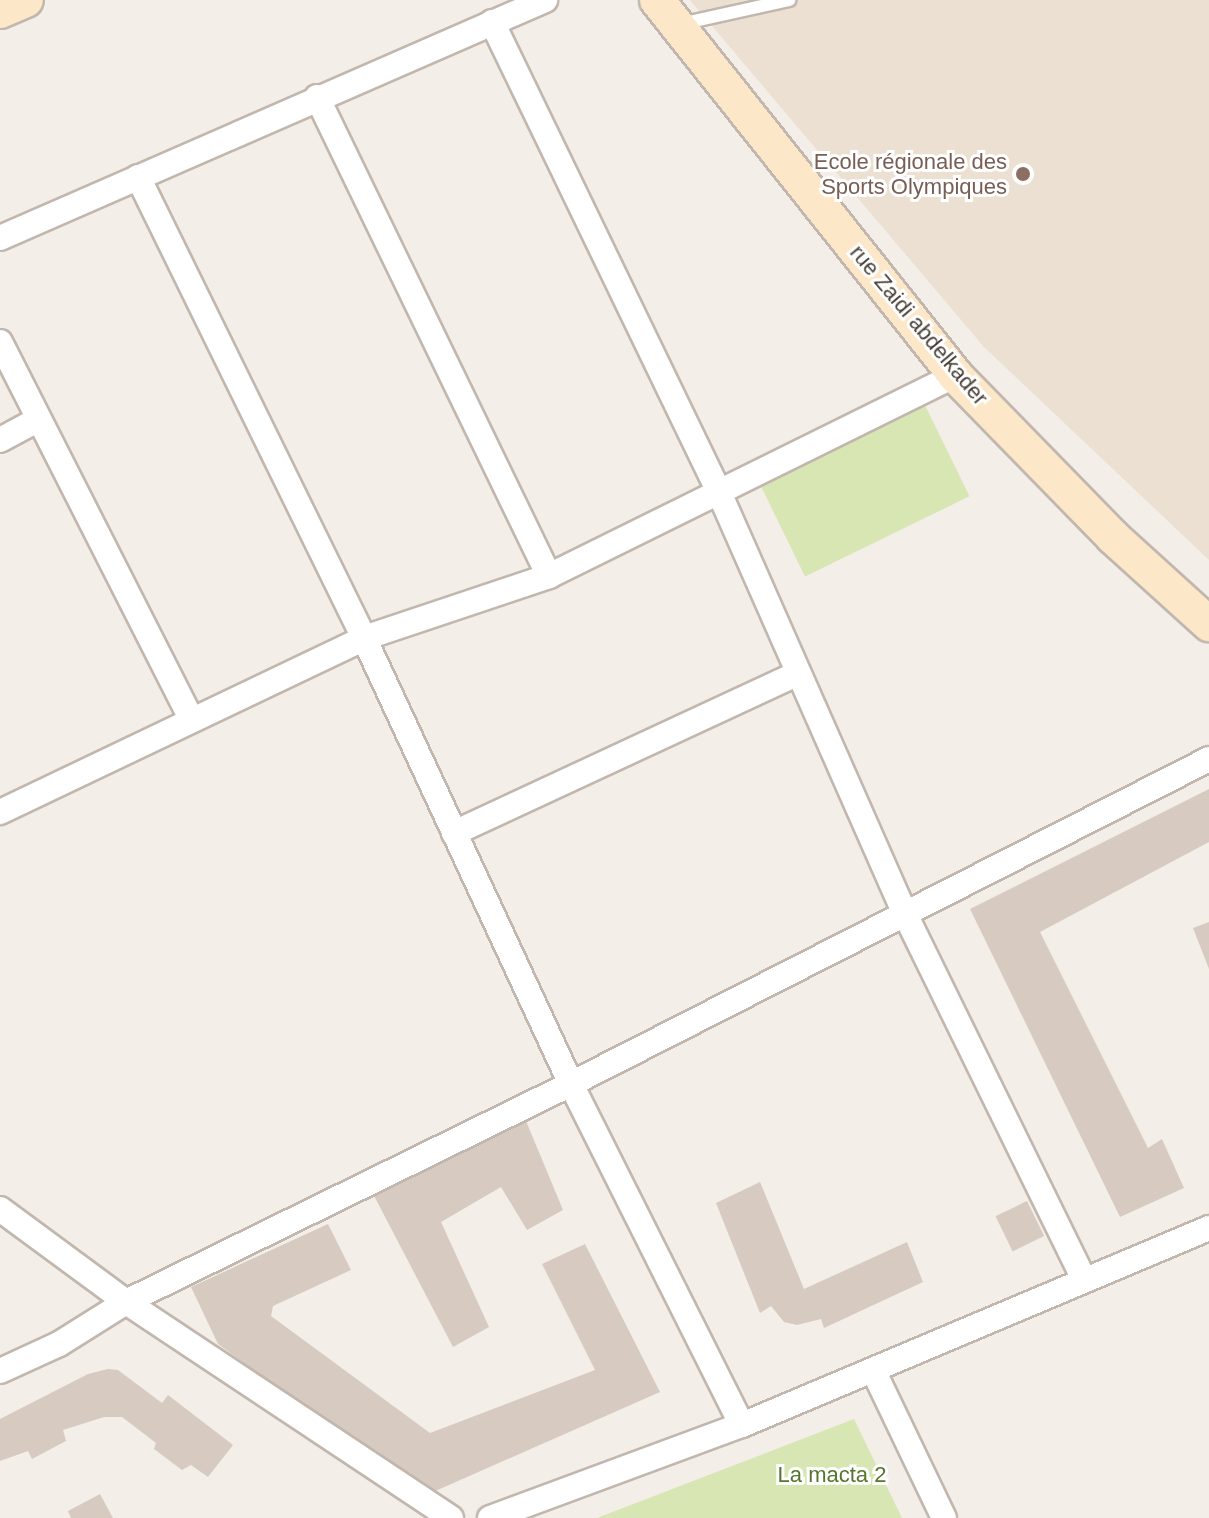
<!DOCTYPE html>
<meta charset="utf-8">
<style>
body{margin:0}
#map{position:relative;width:1209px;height:1518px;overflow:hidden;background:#f3eee8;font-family:Helvetica,sans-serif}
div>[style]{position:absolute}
.education>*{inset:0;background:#ece0d3}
.green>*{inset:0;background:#d7e6b3;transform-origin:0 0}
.building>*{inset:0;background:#d7cbc1;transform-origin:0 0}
.roads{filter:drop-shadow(2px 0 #c1b7ae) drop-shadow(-2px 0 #c1b7ae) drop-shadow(0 2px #c1b7ae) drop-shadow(0 -2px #c1b7ae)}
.service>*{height:12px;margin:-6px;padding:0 6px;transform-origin:6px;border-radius:6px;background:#fff}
.minor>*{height:24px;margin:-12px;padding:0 12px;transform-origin:12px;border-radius:12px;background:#fff}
.secondary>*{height:34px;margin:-17px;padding:0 17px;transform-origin:17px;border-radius:17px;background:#fce7c9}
.dots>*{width:22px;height:22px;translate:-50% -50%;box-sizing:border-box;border:4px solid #fff;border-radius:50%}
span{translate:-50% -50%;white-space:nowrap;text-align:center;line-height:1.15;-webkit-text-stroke:6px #fff;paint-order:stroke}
.education-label{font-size:22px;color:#785e54}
.right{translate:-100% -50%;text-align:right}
.street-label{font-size:22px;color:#463e37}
.park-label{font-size:22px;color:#55762d}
</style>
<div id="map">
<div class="education">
<i style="clip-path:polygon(690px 0,1209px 0,1209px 560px,984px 347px)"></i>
</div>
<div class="green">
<i style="left:923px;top:401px;width:106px;height:183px;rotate:64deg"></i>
<i style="clip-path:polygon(854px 1419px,902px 1518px,597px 1518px)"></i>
</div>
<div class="building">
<i style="clip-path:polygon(1209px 789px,1209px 842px,1040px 932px,1148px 1148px,1162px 1139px,1184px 1188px,1120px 1217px,970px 909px)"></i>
<i style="clip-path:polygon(1209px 922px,1209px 969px,1193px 928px)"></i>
<i style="clip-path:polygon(526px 1121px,563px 1210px,527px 1230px,501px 1187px,441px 1222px,489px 1327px,453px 1347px,372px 1192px)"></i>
<i style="clip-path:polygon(760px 1182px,804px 1289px,907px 1242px,923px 1282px,824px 1328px,821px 1319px,797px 1325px,784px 1322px,771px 1306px,760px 1313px,716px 1203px)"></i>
<i style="left:1027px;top:1201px;width:39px;height:35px;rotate:64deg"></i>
<i style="clip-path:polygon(328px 1224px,351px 1270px,273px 1306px,271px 1316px,430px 1433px,595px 1370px,542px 1264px,585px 1244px,660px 1392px,424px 1496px,218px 1344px,191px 1287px)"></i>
<i style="clip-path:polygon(108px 1369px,118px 1370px,162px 1403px,168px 1395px,233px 1445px,208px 1477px,191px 1465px,182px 1470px,154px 1449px,156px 1443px,122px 1417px,104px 1417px,63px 1430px,66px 1441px,32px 1459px,28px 1451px,0 1461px,0 1419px,88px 1374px)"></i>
<i style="clip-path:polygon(100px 1494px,113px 1518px,71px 1518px,68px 1511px)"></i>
</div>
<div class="roads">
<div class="service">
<i style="left:680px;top:24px;width:112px;rotate:-12.4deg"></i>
</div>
<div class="minor">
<i style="left:492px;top:22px;width:520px;rotate:64.22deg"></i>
<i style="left:718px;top:490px;width:466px;rotate:66.2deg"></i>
<i style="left:906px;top:916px;width:405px;rotate:63.9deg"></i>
<i style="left:317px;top:97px;width:532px;rotate:64.16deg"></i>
<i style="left:138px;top:177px;width:513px;rotate:63.88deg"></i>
<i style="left:364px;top:638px;width:492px;rotate:65.1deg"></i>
<i style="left:571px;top:1084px;width:381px;rotate:63.4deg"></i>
<i style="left:742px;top:1425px;width:507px;rotate:-22.87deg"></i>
<i style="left:0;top:238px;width:595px;rotate:-23.59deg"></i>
<i style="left:0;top:342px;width:422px;rotate:63.1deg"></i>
<i style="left:0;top:440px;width:44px;rotate:-28.3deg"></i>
<i style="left:0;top:812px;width:403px;rotate:-25.5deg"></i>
<i style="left:364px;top:638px;width:195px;rotate:-18.5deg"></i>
<i style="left:549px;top:576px;width:453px;rotate:-26.3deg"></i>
<i style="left:454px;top:833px;width:379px;rotate:-24.9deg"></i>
<i style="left:0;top:1209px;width:157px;rotate:36.4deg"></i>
<i style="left:126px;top:1302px;width:79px;rotate:147.9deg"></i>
<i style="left:59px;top:1344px;width:65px;rotate:155.4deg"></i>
<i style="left:126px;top:1302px;width:496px;rotate:-26.1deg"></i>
<i style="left:571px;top:1084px;width:716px;rotate:-26.99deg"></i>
<i style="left:126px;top:1302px;width:390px;rotate:33.6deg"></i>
<i style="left:874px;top:1372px;width:162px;rotate:64.4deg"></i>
<i style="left:490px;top:1518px;width:269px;rotate:-20.3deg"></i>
</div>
<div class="secondary">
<i style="left:657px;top:0;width:479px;rotate:51.5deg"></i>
<i style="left:955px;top:375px;width:226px;rotate:45.7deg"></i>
<i style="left:1113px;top:537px;width:130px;rotate:42.2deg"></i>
<i style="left:0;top:11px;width:28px;rotate:-23deg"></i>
</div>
</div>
<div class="dots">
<i style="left:1023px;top:174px;background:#8d6e63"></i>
</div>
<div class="education-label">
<span class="right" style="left:1007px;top:174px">Ecole régionale des<br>Sports Olympiques</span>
</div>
<div class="street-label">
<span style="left:919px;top:325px;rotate:50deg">rue Zaidi abdelkader</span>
</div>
<div class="park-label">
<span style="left:832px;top:1475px">La macta 2</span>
</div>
</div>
